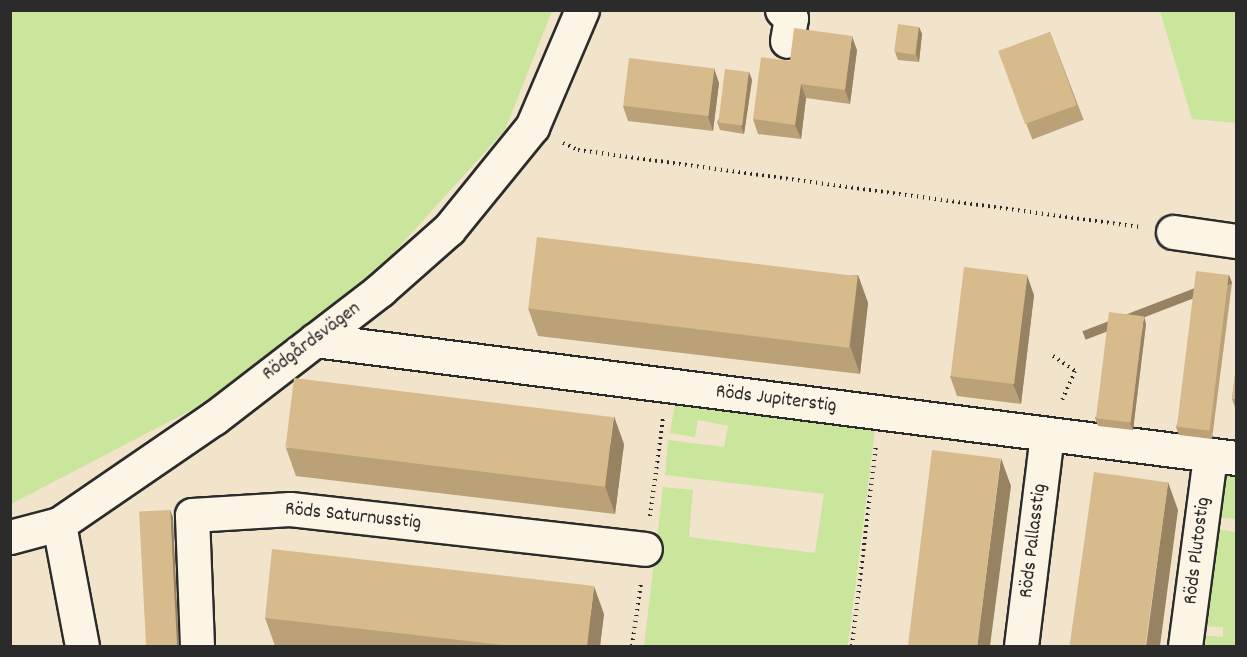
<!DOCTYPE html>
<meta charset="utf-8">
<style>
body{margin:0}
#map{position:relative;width:1247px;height:657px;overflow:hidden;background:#f1e4ca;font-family:Dekko,sans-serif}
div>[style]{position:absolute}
.green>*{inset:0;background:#cae59c}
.path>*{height:4px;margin-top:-2px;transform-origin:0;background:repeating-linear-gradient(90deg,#2b2b2b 0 1.5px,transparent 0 6px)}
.roads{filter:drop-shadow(2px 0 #2b2b2b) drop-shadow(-2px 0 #2b2b2b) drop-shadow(0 2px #2b2b2b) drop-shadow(0 -2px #2b2b2b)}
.minor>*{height:33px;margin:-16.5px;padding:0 16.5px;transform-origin:16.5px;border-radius:16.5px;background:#fcf5e5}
.wall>*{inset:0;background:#baa178;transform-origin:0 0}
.shaded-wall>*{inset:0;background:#978362;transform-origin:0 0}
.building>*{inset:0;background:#d8bb8c;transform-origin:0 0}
span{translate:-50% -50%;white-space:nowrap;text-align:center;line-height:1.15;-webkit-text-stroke:6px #fcf5e5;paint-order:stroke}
.street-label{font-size:20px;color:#2b2b2b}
.frame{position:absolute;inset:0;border:12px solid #2b2b2b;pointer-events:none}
</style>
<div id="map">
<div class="green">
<i style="clip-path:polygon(11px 10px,552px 10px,552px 11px,505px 130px,378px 270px,203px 404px,11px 504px)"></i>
<i style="clip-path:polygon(1160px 11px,1236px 11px,1236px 123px,1192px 119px)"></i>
<i style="clip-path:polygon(676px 397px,876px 421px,848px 646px,644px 646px,663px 487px,693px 490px,689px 537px,815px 553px,824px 494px,665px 475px,668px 440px,724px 447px,728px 426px,698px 420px,695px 437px,670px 433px)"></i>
<i style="clip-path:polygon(1221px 467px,1236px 469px,1236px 519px,1213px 517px)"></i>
<i style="clip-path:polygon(1212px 528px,1236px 532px,1236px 646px,1197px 646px,1198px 635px,1223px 637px,1223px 627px,1201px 626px)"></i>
</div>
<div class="path">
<i style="left:563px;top:143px;width:17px;rotate:25deg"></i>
<i style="left:578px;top:150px;width:567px;rotate:7.8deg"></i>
<i style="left:1053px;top:356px;width:27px;rotate:34deg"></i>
<i style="left:1075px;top:371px;width:35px;rotate:114deg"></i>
<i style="left:650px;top:516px;width:98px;rotate:-82.4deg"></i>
<i style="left:632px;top:646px;width:64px;rotate:-81.9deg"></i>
<i style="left:852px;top:646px;width:202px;rotate:-83.2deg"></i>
</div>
<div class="roads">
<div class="minor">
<i style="left:782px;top:10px;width:12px;rotate:42deg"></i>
<i style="left:791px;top:18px;width:23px;rotate:100deg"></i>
<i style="left:1173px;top:232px;width:64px;rotate:8.1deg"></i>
<i style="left:315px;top:340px;width:929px;rotate:7.3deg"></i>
<i style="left:10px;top:537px;width:51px;rotate:-14.9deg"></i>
<i style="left:82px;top:646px;width:124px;rotate:-100.7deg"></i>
<i style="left:59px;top:524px;width:188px;rotate:-34.4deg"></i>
<i style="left:214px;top:418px;width:210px;rotate:-37.6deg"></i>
<i style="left:380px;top:290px;width:92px;rotate:-41.5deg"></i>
<i style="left:449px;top:229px;width:132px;rotate:-50.9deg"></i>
<i style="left:532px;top:127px;width:127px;rotate:-66.9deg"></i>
<i style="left:197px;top:646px;width:131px;rotate:-92.2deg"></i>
<i style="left:192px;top:515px;width:98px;rotate:-3.5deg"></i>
<i style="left:290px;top:509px;width:357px;rotate:6.4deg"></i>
<i style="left:1021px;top:646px;width:213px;rotate:-83deg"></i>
<i style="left:1185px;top:646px;width:193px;rotate:-82.5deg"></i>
</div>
</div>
<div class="wall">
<i style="clip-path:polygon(919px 27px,922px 34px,919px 62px,898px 60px,895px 52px)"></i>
<i style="left:1050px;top:32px;width:94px;height:55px;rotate:69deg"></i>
<i style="clip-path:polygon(857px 50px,850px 104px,806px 98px,801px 139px,758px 134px,753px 119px,790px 61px)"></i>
<i style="clip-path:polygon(749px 72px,752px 80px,744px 134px,720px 130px,717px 122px)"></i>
<i style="clip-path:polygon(719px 83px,713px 131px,628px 121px,623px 106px)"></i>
<i style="clip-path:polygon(858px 275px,868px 303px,860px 374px,538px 336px,528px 308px)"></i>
<i style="clip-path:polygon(1229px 275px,1232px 283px,1212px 439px,1179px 435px,1176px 427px)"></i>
<i style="clip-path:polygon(1034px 295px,1021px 404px,957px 396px,950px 376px)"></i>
<i style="clip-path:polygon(1146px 324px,1133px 430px,1098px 426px,1095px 418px)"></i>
<i style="clip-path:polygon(1236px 367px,1236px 410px,1232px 399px)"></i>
<i style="clip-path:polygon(624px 444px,615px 514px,296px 476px,286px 448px)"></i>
<i style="clip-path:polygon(604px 614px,600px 646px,275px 646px,265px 618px)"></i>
</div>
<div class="shaded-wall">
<i style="clip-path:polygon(919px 27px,922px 34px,919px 62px,916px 54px)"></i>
<i style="clip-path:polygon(852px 36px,857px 50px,850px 104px,845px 90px)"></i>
<i style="clip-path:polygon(714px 68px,719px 83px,713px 131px,708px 117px)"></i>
<i style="clip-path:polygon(749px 72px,752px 80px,744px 134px,741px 126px)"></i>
<i style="clip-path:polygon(801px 84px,806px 98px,801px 139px,795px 125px)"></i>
<i style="clip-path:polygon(858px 275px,868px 303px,860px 374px,850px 346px)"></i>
<i style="clip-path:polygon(1027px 275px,1034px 295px,1021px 404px,1013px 384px)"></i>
<i style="left:1229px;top:275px;width:9px;height:157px;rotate:69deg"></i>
<i style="clip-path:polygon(1144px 316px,1146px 324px,1133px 430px,1130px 423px)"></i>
<i style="clip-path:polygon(614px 416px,624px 444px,615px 514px,605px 486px)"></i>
<i style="clip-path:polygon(1001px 458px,1011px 486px,990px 646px,977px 646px)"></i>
<i style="clip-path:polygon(1168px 482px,1178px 510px,1160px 646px,1146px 646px)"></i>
<i style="clip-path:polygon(170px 510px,173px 517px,179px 646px,176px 646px)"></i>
<i style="clip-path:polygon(594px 586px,604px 614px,600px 646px,587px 646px)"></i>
</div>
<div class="building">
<i style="left:898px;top:24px;width:21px;height:28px;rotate:8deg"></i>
<i style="clip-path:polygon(794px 28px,852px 36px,845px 90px,801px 84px,795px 125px,753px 119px,761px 57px,790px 61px)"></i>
<i style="left:1050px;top:32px;width:78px;height:55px;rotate:70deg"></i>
<i style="left:629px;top:58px;width:86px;height:48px;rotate:7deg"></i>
<i style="left:725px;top:69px;width:24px;height:54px;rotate:7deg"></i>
<i style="left:537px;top:237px;width:323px;height:72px;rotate:7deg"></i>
<i style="left:964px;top:267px;width:64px;height:110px;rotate:7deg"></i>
<i style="left:1196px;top:271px;width:33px;height:157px;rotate:7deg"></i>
<i style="left:1109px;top:312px;width:35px;height:107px;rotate:7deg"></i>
<i style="clip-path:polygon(1236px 367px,1236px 399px,1232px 399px)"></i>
<i style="left:294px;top:378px;width:322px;height:70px;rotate:7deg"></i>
<i style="left:932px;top:450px;width:69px;height:198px;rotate:7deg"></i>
<i style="left:1094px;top:472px;width:75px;height:176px;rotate:8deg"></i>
<i style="left:170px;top:510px;width:136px;height:31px;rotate:87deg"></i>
<i style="clip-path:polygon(272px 549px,594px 586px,587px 646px,512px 646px,265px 618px)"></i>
</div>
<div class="street-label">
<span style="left:312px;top:342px;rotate:-37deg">Rödgårdsvägen</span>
<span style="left:776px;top:400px;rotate:7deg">Röds Jupiterstig</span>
<span style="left:353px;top:517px;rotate:6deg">Röds Saturnusstig</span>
<span style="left:1034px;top:541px;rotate:-83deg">Röds Pallasstig</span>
<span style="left:1198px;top:551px;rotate:-83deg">Röds Plutostig</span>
</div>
<div class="frame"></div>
</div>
